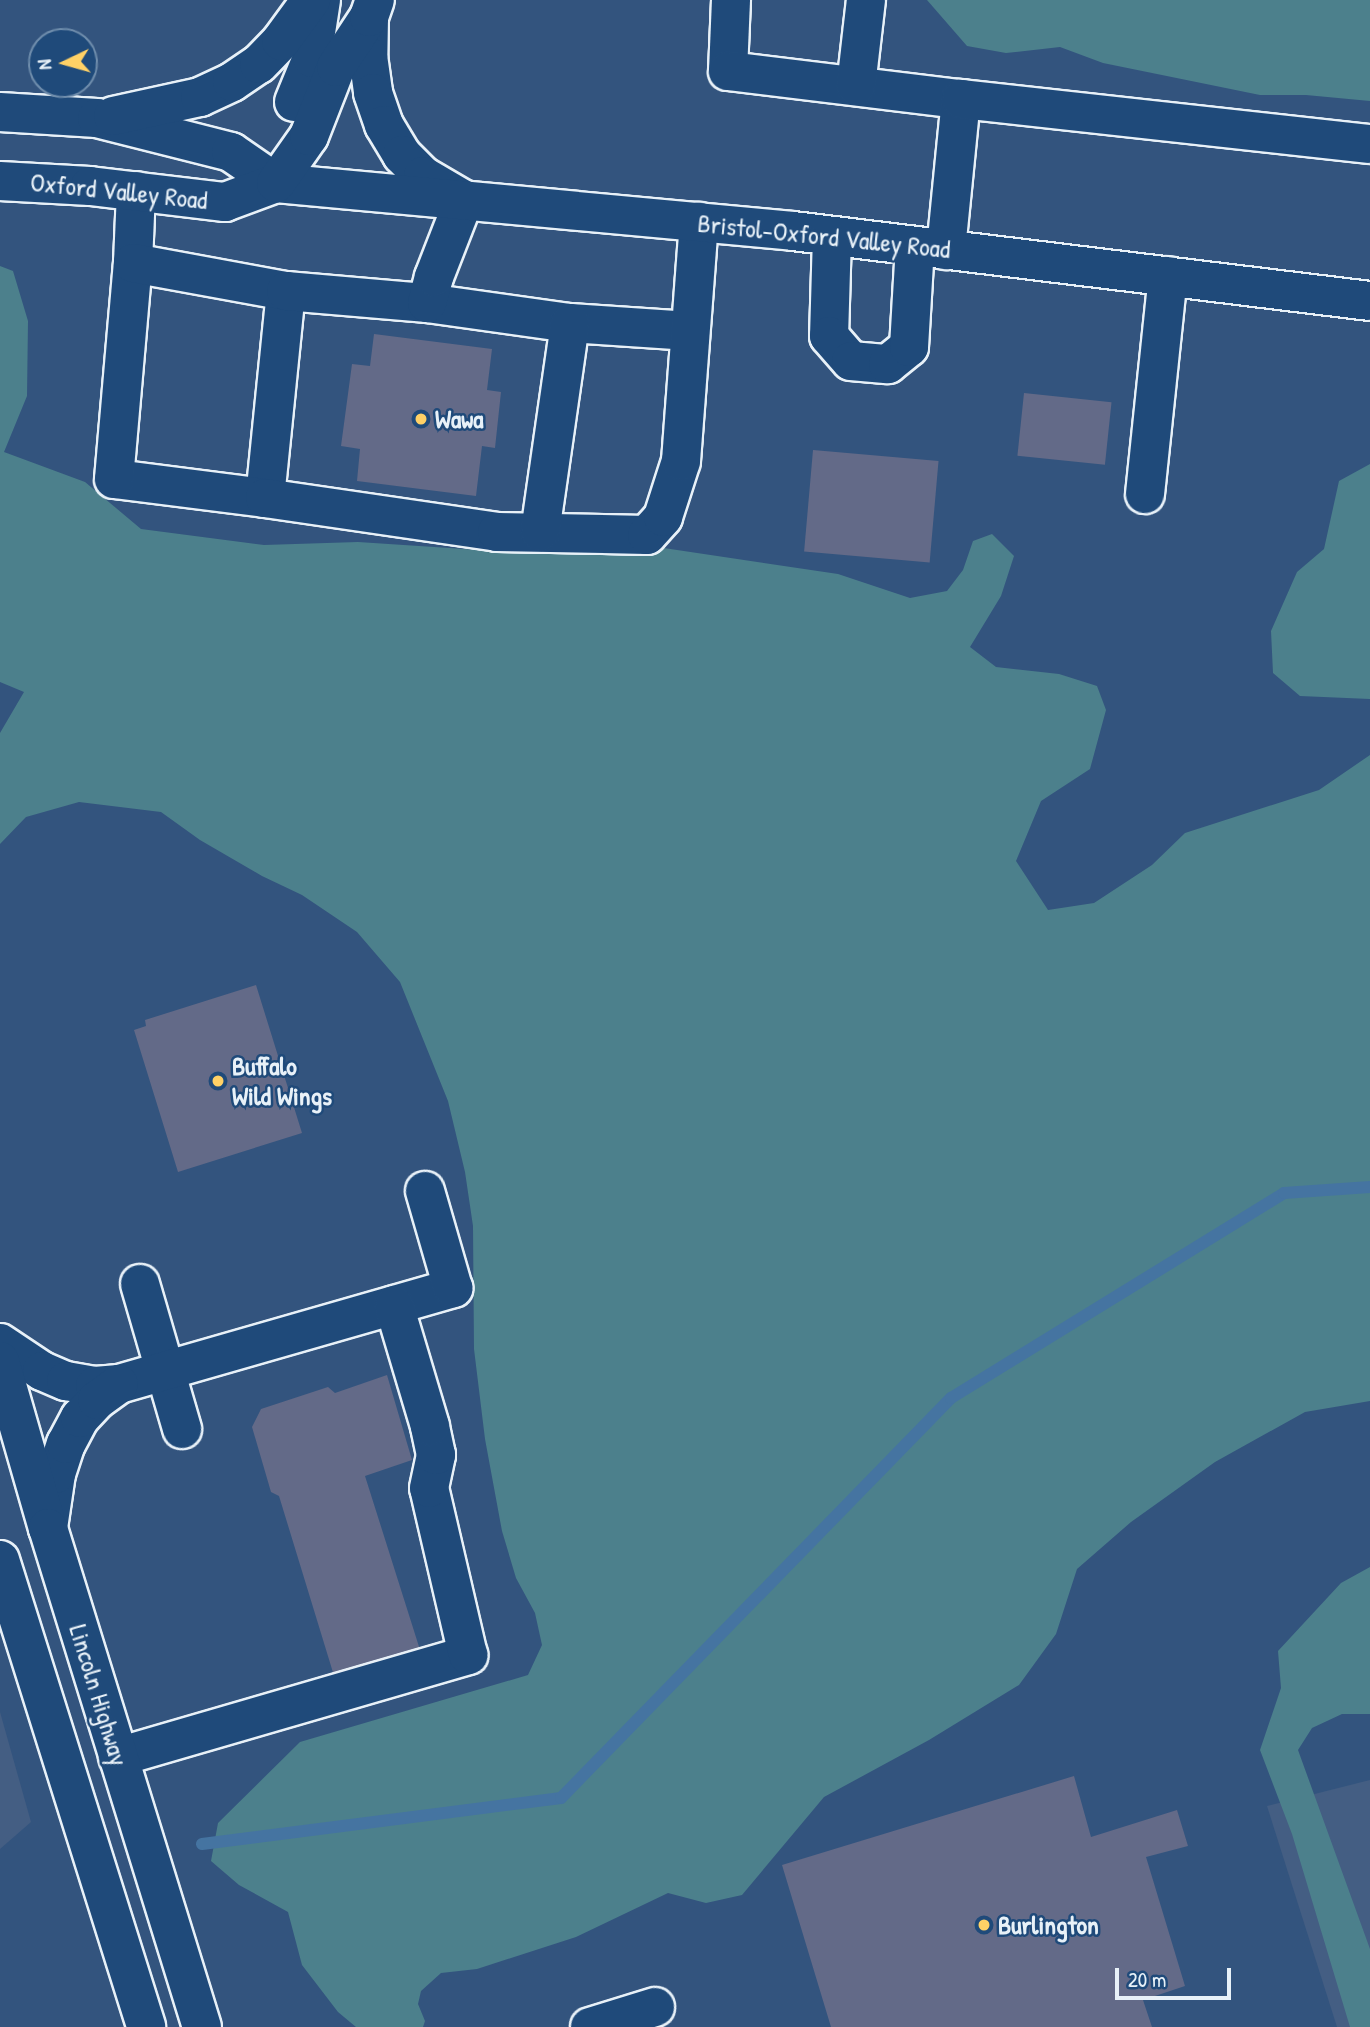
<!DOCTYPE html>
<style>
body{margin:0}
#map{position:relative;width:1370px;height:2027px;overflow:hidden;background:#33547e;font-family:"Patrick Hand",sans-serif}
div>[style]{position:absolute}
.built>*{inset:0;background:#445e83}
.green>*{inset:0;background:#4c808c}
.stream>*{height:12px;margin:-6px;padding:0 6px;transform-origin:6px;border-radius:6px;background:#4574a1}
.building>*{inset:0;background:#636a88;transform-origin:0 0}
.roads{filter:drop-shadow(2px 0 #e8f1f8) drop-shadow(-2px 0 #e8f1f8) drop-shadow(0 2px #e8f1f8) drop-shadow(0 -2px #e8f1f8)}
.minor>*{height:38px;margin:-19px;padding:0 19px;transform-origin:19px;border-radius:19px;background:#1f4a7a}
.major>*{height:38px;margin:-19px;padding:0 19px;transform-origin:19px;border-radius:19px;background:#1f4a7a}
.dots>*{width:19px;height:19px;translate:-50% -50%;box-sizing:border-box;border:4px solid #1f4a7a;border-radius:50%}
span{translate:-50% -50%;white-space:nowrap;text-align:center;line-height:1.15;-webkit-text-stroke:5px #1f4a7a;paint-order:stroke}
.street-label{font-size:26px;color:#e8f1f8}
.poi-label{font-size:26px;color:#e8f1f8;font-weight:700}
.left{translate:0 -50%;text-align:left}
.north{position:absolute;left:28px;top:28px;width:70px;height:70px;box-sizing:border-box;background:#1f4a7a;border:2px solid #6f8dac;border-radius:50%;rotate:265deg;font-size:19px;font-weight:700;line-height:28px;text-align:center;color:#e8f1f8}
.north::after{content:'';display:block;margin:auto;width:24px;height:32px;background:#ffd166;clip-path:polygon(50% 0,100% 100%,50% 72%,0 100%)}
.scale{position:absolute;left:1115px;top:1968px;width:116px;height:32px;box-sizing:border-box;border:4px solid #e8f1f8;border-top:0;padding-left:9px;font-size:21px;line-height:24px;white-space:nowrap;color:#e8f1f8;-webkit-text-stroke:5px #1f4a7a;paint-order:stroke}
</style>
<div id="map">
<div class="built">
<i style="clip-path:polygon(0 1712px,31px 1822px,0 1849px)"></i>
<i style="clip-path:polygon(1370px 1780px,1370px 2027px,1337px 2027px,1267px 1806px)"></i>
</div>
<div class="green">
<i style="clip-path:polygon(927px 0,1370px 0,1370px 101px,1306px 95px,1260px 95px,1103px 63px,1060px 47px,1006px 53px,967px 46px)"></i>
<i style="clip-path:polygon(0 266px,13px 271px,28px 321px,27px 396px,4px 452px,85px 482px,141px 529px,264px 545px,358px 542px,495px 551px,657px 547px,838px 574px,910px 598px,947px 591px,963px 570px,973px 541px,992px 534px,1014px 556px,1001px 596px,970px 647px,996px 667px,1059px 674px,1097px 686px,1106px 710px,1090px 769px,1041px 801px,1016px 861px,1048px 910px,1094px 903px,1152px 865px,1185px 833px,1319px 790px,1370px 755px,1370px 1401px,1305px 1412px,1215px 1462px,1131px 1522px,1077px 1569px,1056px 1634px,1019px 1685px,929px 1740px,824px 1797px,742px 1895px,706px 1903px,668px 1893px,576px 1937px,477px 1969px,441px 1973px,421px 1991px,418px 2004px,425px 2021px,423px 2027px,356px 2027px,338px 2012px,302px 1965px,288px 1912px,239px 1885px,211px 1861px,218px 1823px,300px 1742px,528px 1675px,542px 1645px,535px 1613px,516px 1578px,502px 1531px,485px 1439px,474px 1349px,473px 1226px,465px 1172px,448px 1101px,400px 982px,357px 932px,302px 895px,262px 876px,200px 840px,161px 812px,79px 802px,26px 817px,0 844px,0 733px,24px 692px,0 682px)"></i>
<i style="clip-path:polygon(1370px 464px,1370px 699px,1300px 696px,1273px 673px,1271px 631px,1297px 572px,1324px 549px,1339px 481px)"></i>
<i style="clip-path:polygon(1370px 1567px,1370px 1714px,1342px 1714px,1312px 1728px,1298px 1750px,1370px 1949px,1370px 2027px,1350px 2027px,1292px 1834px,1260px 1750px,1281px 1688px,1278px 1651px,1341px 1583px)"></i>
</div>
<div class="stream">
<i style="left:202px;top:1844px;width:362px;rotate:-7.3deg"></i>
<i style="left:561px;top:1798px;width:559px;rotate:-45.73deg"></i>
<i style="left:951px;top:1398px;width:391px;rotate:-31.6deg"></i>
<i style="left:1284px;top:1193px;width:86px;rotate:-4deg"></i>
</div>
<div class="building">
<i style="clip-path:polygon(374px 334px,492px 349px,487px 390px,501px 392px,495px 448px,482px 446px,476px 496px,357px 481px,360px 449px,341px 446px,352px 364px,370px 366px)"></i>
<i style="left:1024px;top:393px;width:88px;height:63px;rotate:6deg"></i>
<i style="left:813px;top:450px;width:126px;height:102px;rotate:5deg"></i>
<i style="clip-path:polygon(256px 985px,302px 1133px,178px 1172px,134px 1030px,146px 1026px,145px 1020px)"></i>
<i style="clip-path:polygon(387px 1375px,412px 1460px,365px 1476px,421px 1653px,335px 1679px,279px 1496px,271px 1492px,252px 1427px,261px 1409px,328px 1387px,335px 1393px)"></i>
<i style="clip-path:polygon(1074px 1776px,1091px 1837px,1177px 1810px,1188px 1846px,1146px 1857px,1185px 1986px,1143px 2000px,1152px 2027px,831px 2027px,782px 1865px)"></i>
</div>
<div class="roads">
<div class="minor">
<i style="left:731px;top:0;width:71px;rotate:92.4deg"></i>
<i style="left:728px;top:71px;width:235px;rotate:6.9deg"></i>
<i style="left:961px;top:99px;width:152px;rotate:95.7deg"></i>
<i style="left:856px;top:86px;width:87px;rotate:-83.4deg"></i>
<i style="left:961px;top:99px;width:411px;rotate:6.3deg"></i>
<i style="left:832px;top:236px;width:100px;rotate:91.7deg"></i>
<i style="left:829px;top:336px;width:33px;rotate:49deg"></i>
<i style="left:851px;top:361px;width:37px;rotate:5deg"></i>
<i style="left:888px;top:364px;width:27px;rotate:-39deg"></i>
<i style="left:909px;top:347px;width:101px;rotate:-86.6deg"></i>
<i style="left:133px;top:263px;width:72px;rotate:-87.6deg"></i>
<i style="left:286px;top:291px;width:208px;rotate:95.8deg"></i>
<i style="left:265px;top:498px;width:152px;rotate:-172.8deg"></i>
<i style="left:114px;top:479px;width:217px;rotate:-85deg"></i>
<i style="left:133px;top:263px;width:156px;rotate:10.4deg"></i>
<i style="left:286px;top:291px;width:142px;rotate:4.9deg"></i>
<i style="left:427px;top:303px;width:144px;rotate:8deg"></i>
<i style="left:570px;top:323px;width:120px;rotate:3.8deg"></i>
<i style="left:427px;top:303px;width:27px;rotate:-75deg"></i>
<i style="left:434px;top:277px;width:83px;rotate:-68.7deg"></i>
<i style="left:1145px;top:494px;width:219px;rotate:-84deg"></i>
<i style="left:265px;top:498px;width:234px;rotate:8.3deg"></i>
<i style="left:497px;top:532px;width:150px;rotate:1.1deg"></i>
<i style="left:647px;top:535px;width:24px;rotate:-48deg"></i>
<i style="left:663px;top:517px;width:59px;rotate:-72.2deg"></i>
<i style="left:681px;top:461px;width:240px;rotate:-85.7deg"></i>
<i style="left:540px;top:532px;width:211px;rotate:-81.8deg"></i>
<i style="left:140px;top:1284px;width:151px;rotate:73.8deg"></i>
<i style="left:0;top:1343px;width:50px;rotate:33.7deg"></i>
<i style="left:42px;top:1371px;width:26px;rotate:23deg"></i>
<i style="left:66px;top:1381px;width:29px;rotate:10deg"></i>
<i style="left:95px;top:1386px;width:24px;rotate:-5deg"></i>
<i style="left:119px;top:1384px;width:348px;rotate:-16deg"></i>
<i style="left:453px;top:1288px;width:101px;rotate:-106.1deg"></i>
<i style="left:48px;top:1528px;width:55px;rotate:-81.6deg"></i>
<i style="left:56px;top:1474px;width:32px;rotate:-72deg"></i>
<i style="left:66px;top:1444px;width:30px;rotate:-62deg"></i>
<i style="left:80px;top:1418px;width:25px;rotate:-47deg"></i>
<i style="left:97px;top:1400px;width:27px;rotate:-36deg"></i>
<i style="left:118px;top:1757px;width:365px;rotate:-16.2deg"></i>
<i style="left:468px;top:1655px;width:171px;rotate:-103.1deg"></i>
<i style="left:429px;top:1488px;width:34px;rotate:-78deg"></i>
<i style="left:436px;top:1455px;width:30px;rotate:-102deg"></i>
<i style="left:430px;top:1426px;width:126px;rotate:-106.6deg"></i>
<i style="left:590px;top:2027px;width:68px;rotate:-17.1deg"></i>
</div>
<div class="major">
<i style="left:369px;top:17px;width:39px;rotate:91deg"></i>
<i style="left:368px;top:56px;width:37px;rotate:82deg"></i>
<i style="left:373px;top:93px;width:34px;rotate:71deg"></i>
<i style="left:384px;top:125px;width:35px;rotate:59deg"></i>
<i style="left:402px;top:155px;width:30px;rotate:45deg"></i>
<i style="left:423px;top:176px;width:42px;rotate:30.3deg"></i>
<i style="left:294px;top:102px;width:48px;rotate:-67.8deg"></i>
<i style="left:312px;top:58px;width:59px;rotate:-81.2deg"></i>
<i style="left:0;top:112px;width:97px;rotate:3.5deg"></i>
<i style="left:97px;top:118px;width:138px;rotate:14.2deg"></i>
<i style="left:231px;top:152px;width:55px;rotate:34.6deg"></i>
<i style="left:276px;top:183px;width:519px;rotate:5.3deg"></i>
<i style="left:793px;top:231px;width:581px;rotate:6.92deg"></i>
<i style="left:113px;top:116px;width:89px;rotate:-12.3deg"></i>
<i style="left:200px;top:97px;width:35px;rotate:-25deg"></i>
<i style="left:232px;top:82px;width:32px;rotate:-34deg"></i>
<i style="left:259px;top:64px;width:32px;rotate:-46deg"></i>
<i style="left:281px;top:41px;width:51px;rotate:-53.8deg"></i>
<i style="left:0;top:181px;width:90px;rotate:3.2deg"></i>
<i style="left:90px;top:186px;width:136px;rotate:6.8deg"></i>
<i style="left:225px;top:202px;width:54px;rotate:-20.4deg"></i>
<i style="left:276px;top:183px;width:57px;rotate:-54.9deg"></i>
<i style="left:309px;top:136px;width:74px;rotate:-68.6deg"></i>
<i style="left:336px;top:67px;width:60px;rotate:-56.6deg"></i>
<i style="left:369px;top:17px;width:18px;rotate:-71deg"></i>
<i style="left:0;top:1361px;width:174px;rotate:74deg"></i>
<i style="left:48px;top:1528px;width:522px;rotate:72.85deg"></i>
<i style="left:0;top:1560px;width:489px;rotate:72.6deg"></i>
</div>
</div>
<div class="dots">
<i style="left:421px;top:419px;background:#ffd166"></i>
<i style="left:218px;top:1081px;background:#ffd166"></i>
<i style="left:984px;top:1925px;background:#ffd166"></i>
</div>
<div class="street-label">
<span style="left:119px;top:191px;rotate:6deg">Oxford Valley Road</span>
<span style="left:824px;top:236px;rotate:6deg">Bristol-Oxford Valley Road</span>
<span style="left:99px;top:1695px;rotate:73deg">Lincoln Highway</span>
</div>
<div class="poi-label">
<span class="left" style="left:435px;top:419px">Wawa</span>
<span class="left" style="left:232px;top:1081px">Buffalo<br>Wild Wings</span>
<span class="left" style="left:998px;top:1925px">Burlington</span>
</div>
<div class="north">N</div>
<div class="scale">20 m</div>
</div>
